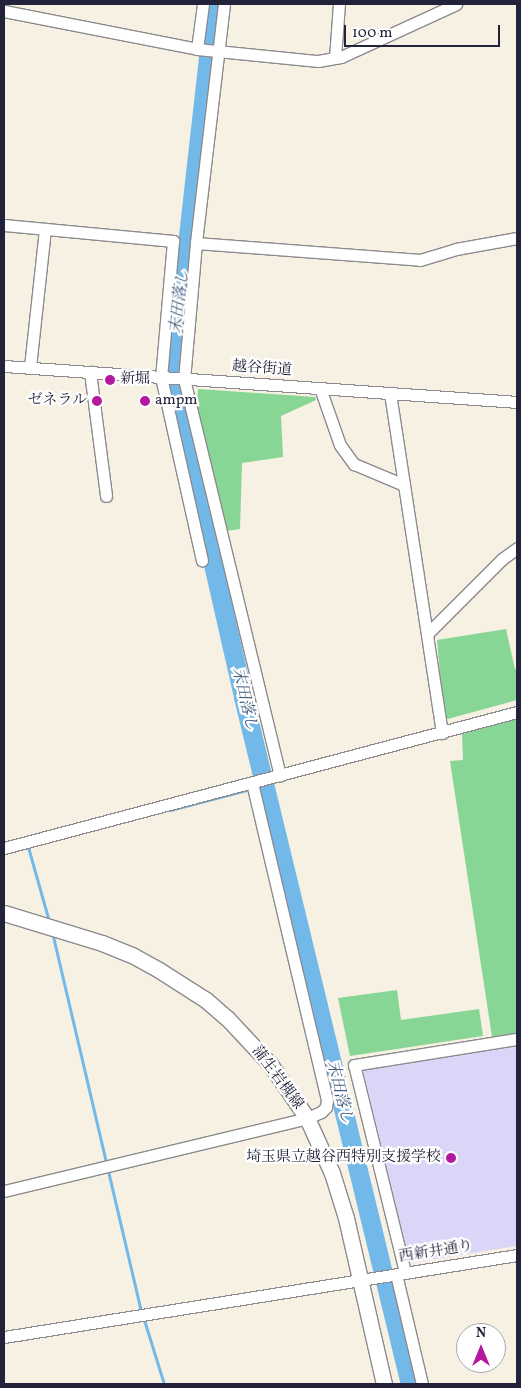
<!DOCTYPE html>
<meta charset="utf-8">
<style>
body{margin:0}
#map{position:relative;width:521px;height:1388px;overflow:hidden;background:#f6f1e2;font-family:Vollkorn,"Noto Serif JP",serif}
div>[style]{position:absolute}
.built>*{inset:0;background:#dad6f7}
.green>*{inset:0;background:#88d695}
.stream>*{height:3px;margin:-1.5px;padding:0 1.5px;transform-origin:1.5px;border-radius:1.5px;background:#72b9e9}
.river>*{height:19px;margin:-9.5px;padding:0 9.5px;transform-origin:9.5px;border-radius:9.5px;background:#72b9e9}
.roads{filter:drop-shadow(1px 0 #8c8a8e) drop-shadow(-1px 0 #8c8a8e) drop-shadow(0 1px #8c8a8e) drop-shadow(0 -1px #8c8a8e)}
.minor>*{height:11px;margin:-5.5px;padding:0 5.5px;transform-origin:5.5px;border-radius:5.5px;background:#fff}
.major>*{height:15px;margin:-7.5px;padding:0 7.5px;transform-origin:7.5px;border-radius:7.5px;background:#fff}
.dots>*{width:14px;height:14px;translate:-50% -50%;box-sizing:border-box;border:2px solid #fff;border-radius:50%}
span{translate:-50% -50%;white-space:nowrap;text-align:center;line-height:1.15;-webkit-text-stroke:4.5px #fff;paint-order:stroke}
.street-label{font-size:15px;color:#22223b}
.poi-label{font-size:15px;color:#22223b}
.left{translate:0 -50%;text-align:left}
.right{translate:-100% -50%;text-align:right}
.water-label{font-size:16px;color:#425e81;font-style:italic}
.frame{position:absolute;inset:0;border:5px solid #22223b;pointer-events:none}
.north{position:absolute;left:456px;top:1323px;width:50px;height:50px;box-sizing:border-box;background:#fff;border:1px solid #a7a7b1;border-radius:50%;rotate:0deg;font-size:14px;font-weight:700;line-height:20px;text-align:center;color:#22223b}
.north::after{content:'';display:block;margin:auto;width:18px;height:22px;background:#b5179e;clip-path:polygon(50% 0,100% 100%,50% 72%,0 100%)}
.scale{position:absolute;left:344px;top:25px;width:156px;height:22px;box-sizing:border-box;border:2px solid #22223b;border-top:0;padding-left:6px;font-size:15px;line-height:18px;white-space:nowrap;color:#22223b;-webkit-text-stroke:4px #fff;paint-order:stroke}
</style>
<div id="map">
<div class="built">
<i style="clip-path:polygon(517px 1044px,517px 1246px,410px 1263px,363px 1070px)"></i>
</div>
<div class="green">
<i style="clip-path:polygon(198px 389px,315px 397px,316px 400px,281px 416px,283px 457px,242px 463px,240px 529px,226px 531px,192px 403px,197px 402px)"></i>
<i style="clip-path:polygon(506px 629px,515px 669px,517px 669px,517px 700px,444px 720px,437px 640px)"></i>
<i style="clip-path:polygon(517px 719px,517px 1033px,492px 1037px,450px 761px,463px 760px,462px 734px)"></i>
<i style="clip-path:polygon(397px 990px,401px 1020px,479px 1009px,483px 1036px,350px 1056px,338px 998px)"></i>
</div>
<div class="stream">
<i style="left:170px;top:810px;width:99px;rotate:-14.6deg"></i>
<i style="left:28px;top:847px;width:77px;rotate:74.2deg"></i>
<i style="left:52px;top:932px;width:385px;rotate:76.8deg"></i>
<i style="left:140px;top:1307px;width:81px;rotate:72.7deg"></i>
</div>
<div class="river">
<i style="left:214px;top:4px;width:365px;rotate:96.4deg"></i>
<i style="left:173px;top:367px;width:30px;rotate:86deg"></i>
<i style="left:175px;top:397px;width:308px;rotate:77.2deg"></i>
<i style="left:243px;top:697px;width:707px;rotate:76.34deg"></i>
</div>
<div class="roads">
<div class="minor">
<i style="left:224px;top:4px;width:241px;rotate:96.7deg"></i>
<i style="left:196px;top:243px;width:137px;rotate:95deg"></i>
<i style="left:184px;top:379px;width:408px;rotate:76.4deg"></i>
<i style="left:4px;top:11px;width:197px;rotate:11.1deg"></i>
<i style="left:197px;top:49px;width:122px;rotate:5.7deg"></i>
<i style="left:318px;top:61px;width:23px;rotate:-10deg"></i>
<i style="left:341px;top:57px;width:127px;rotate:-24.7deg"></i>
<i style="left:197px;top:49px;width:45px;rotate:-82.4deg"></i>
<i style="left:335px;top:58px;width:54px;rotate:-85.8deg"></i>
<i style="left:4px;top:225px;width:170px;rotate:5.4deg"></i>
<i style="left:173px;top:241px;width:137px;rotate:95deg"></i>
<i style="left:161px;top:377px;width:188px;rotate:77.4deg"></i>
<i style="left:196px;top:243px;width:225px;rotate:4.3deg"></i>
<i style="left:420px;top:260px;width:38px;rotate:-17deg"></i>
<i style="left:456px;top:249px;width:62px;rotate:-10.2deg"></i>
<i style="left:4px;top:366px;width:514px;rotate:4.01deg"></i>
<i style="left:30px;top:367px;width:139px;rotate:-83.8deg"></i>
<i style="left:90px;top:372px;width:125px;rotate:82.6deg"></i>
<i style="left:320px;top:388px;width:60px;rotate:70.7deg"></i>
<i style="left:340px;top:445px;width:24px;rotate:54deg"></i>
<i style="left:354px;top:464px;width:54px;rotate:22.8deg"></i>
<i style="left:390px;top:393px;width:344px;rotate:81.3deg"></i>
<i style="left:427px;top:634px;width:106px;rotate:-45deg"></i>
<i style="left:502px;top:559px;width:19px;rotate:-36deg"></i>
<i style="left:4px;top:848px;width:531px;rotate:-14.85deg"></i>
<i style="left:4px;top:1191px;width:312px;rotate:-13.5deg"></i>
<i style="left:307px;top:1118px;width:15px;rotate:-23deg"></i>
<i style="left:321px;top:1112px;width:7px;rotate:-45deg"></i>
<i style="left:326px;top:1107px;width:7px;rotate:-82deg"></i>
<i style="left:327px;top:1100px;width:326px;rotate:-103.3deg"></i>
<i style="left:405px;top:1272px;width:213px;rotate:-103.8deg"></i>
<i style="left:354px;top:1065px;width:165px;rotate:-9.1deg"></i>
<i style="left:396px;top:1274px;width:113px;rotate:76.7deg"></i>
<i style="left:4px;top:1337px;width:520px;rotate:-9.08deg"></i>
</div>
<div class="major">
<i style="left:4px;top:913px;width:102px;rotate:17deg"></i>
<i style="left:102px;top:943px;width:32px;rotate:22deg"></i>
<i style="left:132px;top:955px;width:31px;rotate:29deg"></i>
<i style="left:159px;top:970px;width:56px;rotate:32.6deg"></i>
<i style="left:206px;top:1000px;width:28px;rotate:41deg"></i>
<i style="left:227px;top:1018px;width:63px;rotate:46.9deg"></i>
<i style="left:270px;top:1064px;width:65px;rotate:55.6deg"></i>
<i style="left:307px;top:1118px;width:60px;rotate:65.6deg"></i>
<i style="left:332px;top:1173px;width:47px;rotate:72.7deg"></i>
<i style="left:346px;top:1218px;width:170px;rotate:77.1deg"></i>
</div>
</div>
<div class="dots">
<i style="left:110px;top:380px;background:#b5179e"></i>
<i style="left:97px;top:401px;background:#b5179e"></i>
<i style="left:145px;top:401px;background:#b5179e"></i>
<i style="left:451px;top:1158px;background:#b5179e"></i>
</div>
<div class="street-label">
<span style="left:262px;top:369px;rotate:4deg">越谷街道</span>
<span style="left:277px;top:1078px;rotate:53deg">蒲生岩槻線</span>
<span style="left:436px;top:1252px;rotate:-9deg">西新井通り</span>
</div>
<div class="poi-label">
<span class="left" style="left:120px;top:380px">新堀</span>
<span class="right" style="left:87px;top:401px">ゼネラル</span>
<span class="left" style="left:155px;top:401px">ampm</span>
<span class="right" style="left:441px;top:1158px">埼玉県立越谷西特別支援学校</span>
</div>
<div class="water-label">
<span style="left:180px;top:302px;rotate:-83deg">末田落し</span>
<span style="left:244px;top:699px;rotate:77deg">末田落し</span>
<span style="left:339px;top:1092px;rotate:76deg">末田落し</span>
</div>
<div class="frame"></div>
<div class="north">N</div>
<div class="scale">100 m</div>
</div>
